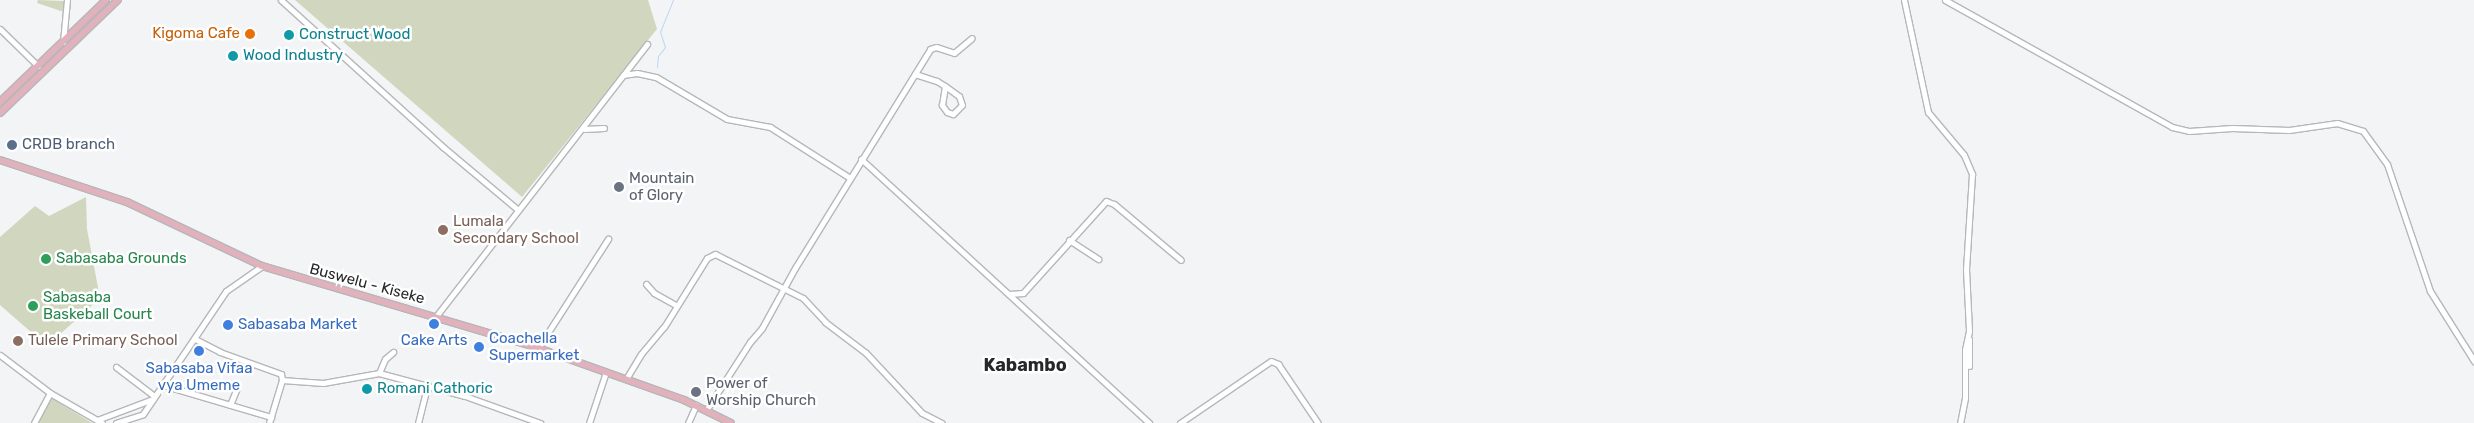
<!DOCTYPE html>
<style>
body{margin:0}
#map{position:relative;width:2474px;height:423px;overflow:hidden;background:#f2f4f6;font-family:Rubik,sans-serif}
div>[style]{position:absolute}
.green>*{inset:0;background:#d1d7be}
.stream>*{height:1px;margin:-0.5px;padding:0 0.5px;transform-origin:0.5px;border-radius:0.5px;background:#bbd8f7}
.roads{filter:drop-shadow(1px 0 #b6b7ba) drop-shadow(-1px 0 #b6b7ba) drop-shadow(0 1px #b6b7ba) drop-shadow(0 -1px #b6b7ba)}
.minor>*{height:5px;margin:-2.5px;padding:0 2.5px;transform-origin:2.5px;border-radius:2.5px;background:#fff}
.major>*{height:6px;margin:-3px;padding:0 3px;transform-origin:3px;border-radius:3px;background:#e1b1bc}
.dots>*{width:14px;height:14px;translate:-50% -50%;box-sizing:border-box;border:2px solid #fff;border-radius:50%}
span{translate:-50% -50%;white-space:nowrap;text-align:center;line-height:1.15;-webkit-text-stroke:5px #fff;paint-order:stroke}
.food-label{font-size:15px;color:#c56008}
.right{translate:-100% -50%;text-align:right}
.culture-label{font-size:15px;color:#0d838f}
.left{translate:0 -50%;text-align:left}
.service-label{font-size:15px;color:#4e5e75}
.worship-label{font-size:15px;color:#5b616d}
.education-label{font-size:15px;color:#785e54}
.leisure-label{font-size:15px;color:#27864d}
.street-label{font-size:15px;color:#262728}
.shop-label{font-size:15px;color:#366cbe}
.quarter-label{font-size:18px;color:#262728;font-weight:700}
</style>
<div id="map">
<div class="green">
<i style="clip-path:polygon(38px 0,64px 1px,64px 12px,37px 3px)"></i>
<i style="clip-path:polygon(295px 0,648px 0,657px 29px,522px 197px)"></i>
<i style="clip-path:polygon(86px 197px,87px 229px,100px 298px,47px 346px,0 305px,0 237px,35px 206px,49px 216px)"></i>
<i style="clip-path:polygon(48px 396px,92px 423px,32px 423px)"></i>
</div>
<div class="stream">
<i style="left:657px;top:67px;width:11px;rotate:-85deg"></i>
<i style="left:658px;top:56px;width:11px;rotate:-52deg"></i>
<i style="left:665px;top:47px;width:16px;rotate:-108deg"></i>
<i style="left:660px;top:32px;width:35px;rotate:-68deg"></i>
</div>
<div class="roads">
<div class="minor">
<i style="left:281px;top:0;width:219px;rotate:42.2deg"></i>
<i style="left:443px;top:147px;width:97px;rotate:40deg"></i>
<i style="left:1904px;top:0;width:115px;rotate:77.9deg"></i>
<i style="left:1928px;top:112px;width:56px;rotate:50.1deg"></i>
<i style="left:1964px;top:155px;width:21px;rotate:67deg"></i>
<i style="left:1972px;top:174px;width:95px;rotate:93.6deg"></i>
<i style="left:1966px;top:269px;width:62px;rotate:87.2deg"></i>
<i style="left:1969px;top:331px;width:19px;rotate:102deg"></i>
<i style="left:1965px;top:350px;width:48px;rotate:90deg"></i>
<i style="left:1965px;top:398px;width:25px;rotate:101deg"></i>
<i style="left:1945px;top:0;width:260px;rotate:29.2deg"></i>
<i style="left:2172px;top:127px;width:17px;rotate:13deg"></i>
<i style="left:2189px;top:131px;width:43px;rotate:-4deg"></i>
<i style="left:2232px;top:128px;width:57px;rotate:2deg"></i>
<i style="left:2289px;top:130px;width:49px;rotate:-8.3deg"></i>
<i style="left:2337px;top:123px;width:27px;rotate:17deg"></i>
<i style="left:2363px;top:131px;width:41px;rotate:54deg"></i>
<i style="left:2387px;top:164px;width:134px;rotate:71.3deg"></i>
<i style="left:2430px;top:291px;width:83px;rotate:57.8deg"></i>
<i style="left:0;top:29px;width:53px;rotate:44.2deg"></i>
<i style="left:63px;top:42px;width:42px;rotate:-84.6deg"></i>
<i style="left:915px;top:74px;width:23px;rotate:18deg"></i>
<i style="left:937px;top:81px;width:9px;rotate:32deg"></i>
<i style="left:945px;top:86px;width:17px;rotate:36deg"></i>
<i style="left:959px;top:96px;width:9px;rotate:72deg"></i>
<i style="left:962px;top:105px;width:13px;rotate:135deg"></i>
<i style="left:953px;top:114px;width:6px;rotate:-162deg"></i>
<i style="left:947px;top:112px;width:9px;rotate:-126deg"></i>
<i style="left:942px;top:105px;width:19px;rotate:-81deg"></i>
<i style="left:623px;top:75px;width:14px;rotate:-8deg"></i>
<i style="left:637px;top:73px;width:19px;rotate:12deg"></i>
<i style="left:656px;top:77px;width:82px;rotate:30.6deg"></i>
<i style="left:727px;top:119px;width:44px;rotate:10.5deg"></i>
<i style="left:770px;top:127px;width:95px;rotate:32.5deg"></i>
<i style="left:584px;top:129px;width:20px;rotate:-3deg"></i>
<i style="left:861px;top:159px;width:391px;rotate:42.5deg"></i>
<i style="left:1069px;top:240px;width:35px;rotate:33deg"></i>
<i style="left:646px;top:284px;width:12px;rotate:48deg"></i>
<i style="left:654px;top:293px;width:26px;rotate:29deg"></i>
<i style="left:1009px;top:294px;width:14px;rotate:-4deg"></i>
<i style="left:1023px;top:293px;width:124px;rotate:-47.9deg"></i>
<i style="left:1106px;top:201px;width:9px;rotate:21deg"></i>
<i style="left:1114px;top:204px;width:87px;rotate:39.9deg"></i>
<i style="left:437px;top:315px;width:343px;rotate:-52.2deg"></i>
<i style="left:195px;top:339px;width:28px;rotate:27deg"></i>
<i style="left:220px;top:352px;width:65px;rotate:19.8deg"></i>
<i style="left:281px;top:374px;width:6px;rotate:81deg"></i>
<i style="left:282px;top:380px;width:45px;rotate:106.8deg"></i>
<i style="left:538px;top:348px;width:130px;rotate:-57.3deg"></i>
<i style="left:0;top:355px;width:63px;rotate:37.2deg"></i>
<i style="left:50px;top:393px;width:60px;rotate:30deg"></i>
<i style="left:1969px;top:366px;width:27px;rotate:-90deg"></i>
<i style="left:116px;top:367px;width:48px;rotate:37.3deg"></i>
<i style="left:379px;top:373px;width:15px;rotate:-67deg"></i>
<i style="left:385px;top:359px;width:11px;rotate:-41deg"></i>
<i style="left:626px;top:379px;width:29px;rotate:-59deg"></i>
<i style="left:641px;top:354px;width:35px;rotate:-50deg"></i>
<i style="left:664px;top:327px;width:81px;rotate:-58.1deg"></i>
<i style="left:707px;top:258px;width:9px;rotate:-27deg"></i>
<i style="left:715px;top:254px;width:98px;rotate:26.6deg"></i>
<i style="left:803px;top:298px;width:33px;rotate:47deg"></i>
<i style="left:825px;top:322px;width:51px;rotate:37.1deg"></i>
<i style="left:866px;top:353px;width:82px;rotate:47deg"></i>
<i style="left:922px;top:413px;width:22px;rotate:27deg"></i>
<i style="left:282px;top:380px;width:41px;rotate:4.2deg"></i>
<i style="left:323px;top:383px;width:57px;rotate:-10.1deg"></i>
<i style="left:379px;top:373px;width:89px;rotate:15deg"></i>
<i style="left:465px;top:396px;width:80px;rotate:19.8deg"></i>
<i style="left:163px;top:385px;width:113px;rotate:16.5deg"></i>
<i style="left:230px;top:405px;width:18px;rotate:-68deg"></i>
<i style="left:707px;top:409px;width:80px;rotate:-57.3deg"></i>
<i style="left:750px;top:342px;width:18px;rotate:-49deg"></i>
<i style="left:762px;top:328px;width:68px;rotate:-61.2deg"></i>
<i style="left:795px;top:268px;width:257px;rotate:-58.3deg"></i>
<i style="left:930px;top:49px;width:6px;rotate:-18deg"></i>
<i style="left:936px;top:47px;width:19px;rotate:18deg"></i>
<i style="left:954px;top:53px;width:23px;rotate:-40deg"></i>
<i style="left:97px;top:420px;width:60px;rotate:-20.6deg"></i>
<i style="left:34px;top:423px;width:34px;rotate:-62deg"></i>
<i style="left:116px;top:423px;width:28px;rotate:-18deg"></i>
<i style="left:143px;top:414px;width:148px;rotate:-56deg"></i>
<i style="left:226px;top:291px;width:44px;rotate:-34.8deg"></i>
<i style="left:418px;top:423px;width:37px;rotate:-76deg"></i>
<i style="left:589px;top:423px;width:54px;rotate:-71.6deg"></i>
<i style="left:688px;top:423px;width:20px;rotate:-66deg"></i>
<i style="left:1180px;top:423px;width:110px;rotate:-34.3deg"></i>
<i style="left:1271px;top:361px;width:8px;rotate:23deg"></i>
<i style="left:1278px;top:364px;width:71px;rotate:55.9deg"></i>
</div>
<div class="major">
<i style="left:0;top:102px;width:147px;rotate:-43.9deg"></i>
<i style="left:0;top:113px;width:163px;rotate:-43.8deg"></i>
<i style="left:0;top:160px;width:134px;rotate:18.3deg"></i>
<i style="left:127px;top:202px;width:149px;rotate:25.4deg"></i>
<i style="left:262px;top:266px;width:288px;rotate:16.5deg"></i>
<i style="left:538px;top:348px;width:155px;rotate:19.6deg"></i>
<i style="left:684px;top:400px;width:52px;rotate:26.1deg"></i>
</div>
</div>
<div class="dots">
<i style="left:250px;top:34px;background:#e8710a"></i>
<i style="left:289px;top:35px;background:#0f9aa8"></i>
<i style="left:233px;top:56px;background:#0f9aa8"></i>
<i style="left:12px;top:145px;background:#5c6f8a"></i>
<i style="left:619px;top:187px;background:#6b7280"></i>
<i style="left:443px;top:230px;background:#8d6e63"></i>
<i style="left:46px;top:259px;background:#2e9e5b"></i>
<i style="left:33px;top:306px;background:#2e9e5b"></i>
<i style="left:434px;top:324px;background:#3f7fe0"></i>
<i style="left:228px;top:325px;background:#3f7fe0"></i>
<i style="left:18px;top:341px;background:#8d6e63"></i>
<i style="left:479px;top:347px;background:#3f7fe0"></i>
<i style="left:199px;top:351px;background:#3f7fe0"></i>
<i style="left:367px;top:389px;background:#0f9aa8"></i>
<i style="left:696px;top:392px;background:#6b7280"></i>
</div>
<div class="food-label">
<span class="right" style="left:240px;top:34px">Kigoma Cafe</span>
</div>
<div class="culture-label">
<span class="left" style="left:299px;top:35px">Construct Wood</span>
<span class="left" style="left:243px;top:56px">Wood Industry</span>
<span class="left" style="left:377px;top:389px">Romani Cathoric</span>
</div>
<div class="service-label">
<span class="left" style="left:22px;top:145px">CRDB branch</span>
</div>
<div class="worship-label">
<span class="left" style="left:629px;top:187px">Mountain<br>of Glory</span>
<span class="left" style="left:706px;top:392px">Power of<br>Worship Church</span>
</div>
<div class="education-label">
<span class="left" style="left:453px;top:230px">Lumala<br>Secondary School</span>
<span class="left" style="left:28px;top:341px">Tulele Primary School</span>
</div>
<div class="leisure-label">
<span class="left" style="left:56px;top:259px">Sabasaba Grounds</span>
<span class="left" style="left:43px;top:306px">Sabasaba<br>Baskeball Court</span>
</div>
<div class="street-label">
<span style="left:367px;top:284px;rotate:15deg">Buswelu - Kiseke</span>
</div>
<div class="shop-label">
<span class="left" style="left:238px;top:325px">Sabasaba Market</span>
<span class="left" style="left:489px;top:347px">Coachella<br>Supermarket</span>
<span style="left:434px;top:341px">Cake Arts</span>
<span style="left:199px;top:377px">Sabasaba Vifaa<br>vya Umeme</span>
</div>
<div class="quarter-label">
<span style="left:1025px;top:365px">Kabambo</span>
</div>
</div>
